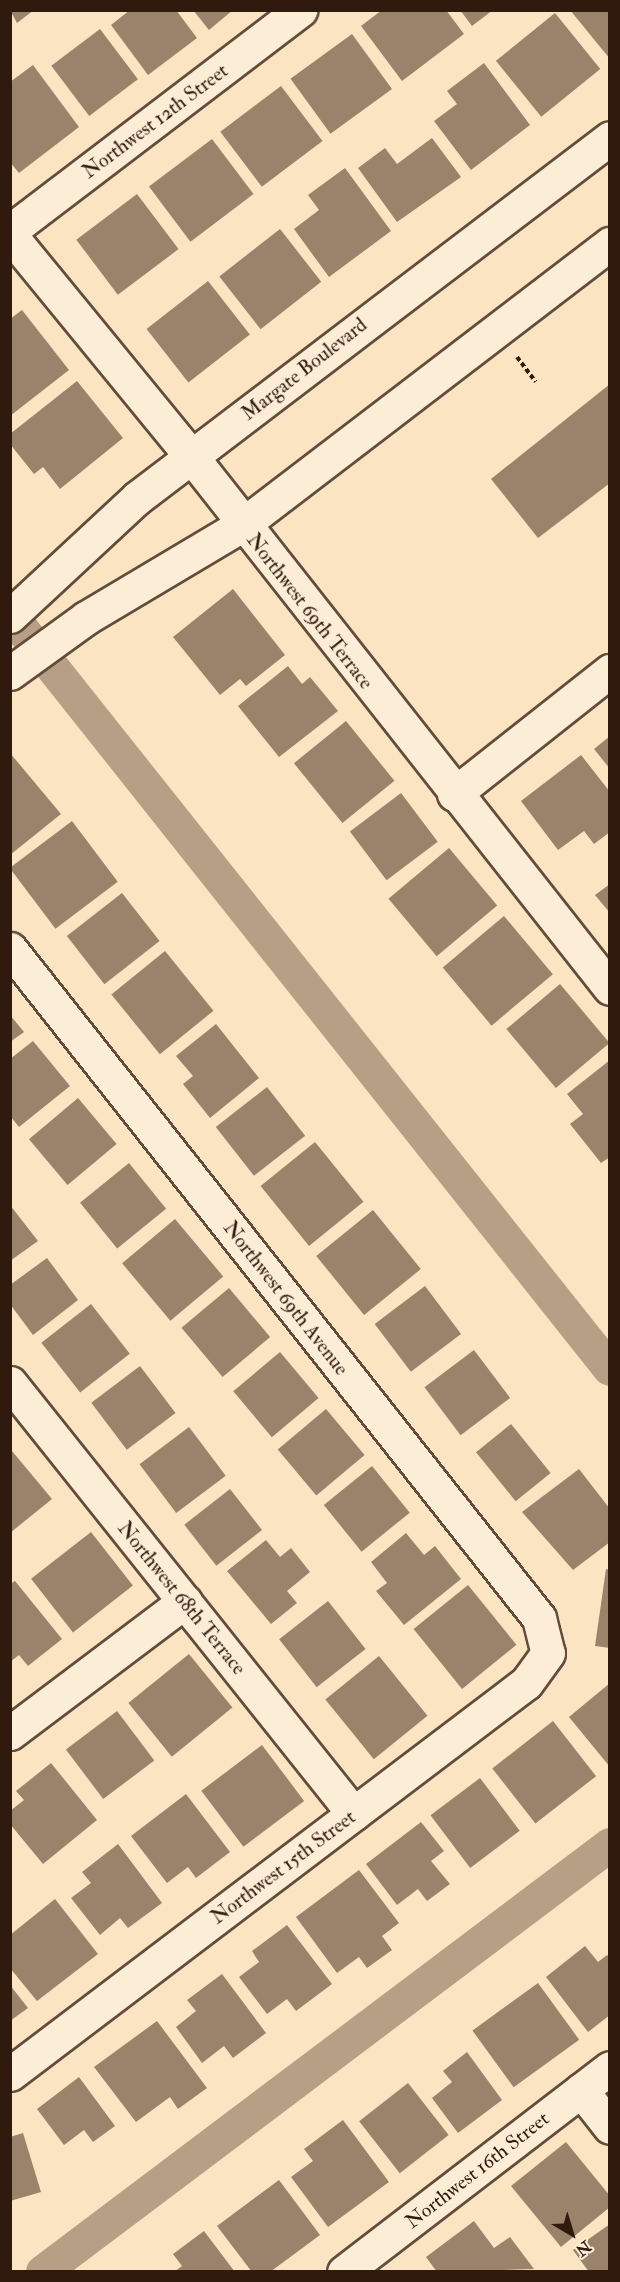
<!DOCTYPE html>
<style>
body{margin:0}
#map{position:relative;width:620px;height:2282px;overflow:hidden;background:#fbe4c1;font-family:"IM FELL Double Pica",serif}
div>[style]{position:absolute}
.canal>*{height:34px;margin:-17px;padding:0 17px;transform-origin:17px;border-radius:17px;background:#b69f84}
.building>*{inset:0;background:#9a836b;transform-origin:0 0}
.path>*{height:4px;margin-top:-2px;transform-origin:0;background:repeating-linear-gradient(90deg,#301a0e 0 4.5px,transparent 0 7.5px)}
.roads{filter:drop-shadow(2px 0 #634c3b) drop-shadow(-2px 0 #634c3b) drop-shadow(0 2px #634c3b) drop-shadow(0 -2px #634c3b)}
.minor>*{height:33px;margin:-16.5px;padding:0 16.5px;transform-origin:16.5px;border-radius:16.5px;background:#fcedd7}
span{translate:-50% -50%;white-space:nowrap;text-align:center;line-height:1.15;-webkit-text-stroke:4.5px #fcedd7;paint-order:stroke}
.street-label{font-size:20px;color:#301a0e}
.frame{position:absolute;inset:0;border:12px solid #301a0e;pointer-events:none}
.north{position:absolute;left:542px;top:2204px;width:60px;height:60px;-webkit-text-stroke:4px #fcedd7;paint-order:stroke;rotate:142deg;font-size:16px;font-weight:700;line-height:24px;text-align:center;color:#301a0e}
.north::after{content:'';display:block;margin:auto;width:21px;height:27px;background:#301a0e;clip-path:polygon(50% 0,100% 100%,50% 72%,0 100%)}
</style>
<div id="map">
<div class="canal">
<i style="left:10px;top:614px;width:964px;rotate:51.53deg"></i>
<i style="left:43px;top:2272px;width:710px;rotate:-36.98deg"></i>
</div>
<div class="building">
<i style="clip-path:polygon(10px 10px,34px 10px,17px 23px)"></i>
<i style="clip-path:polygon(130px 10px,176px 10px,197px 38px,148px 75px,111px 25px)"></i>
<i style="clip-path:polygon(193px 10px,233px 10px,209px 30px)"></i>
<i style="clip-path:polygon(382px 10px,446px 10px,464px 34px,402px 81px,361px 26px)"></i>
<i style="clip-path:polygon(460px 10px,493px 10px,472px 26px)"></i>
<i style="clip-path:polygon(570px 10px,610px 10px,610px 59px)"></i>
<i style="left:555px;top:13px;width:72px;height:76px;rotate:51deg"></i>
<i style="left:100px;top:29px;width:63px;height:61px;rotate:53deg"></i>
<i style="left:352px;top:34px;width:68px;height:76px;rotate:54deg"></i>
<i style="clip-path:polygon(484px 63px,530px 125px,471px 170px,434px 121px,457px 104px,447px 91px)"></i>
<i style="clip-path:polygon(33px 65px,79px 127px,19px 173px,10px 162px,10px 82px)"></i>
<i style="left:281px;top:86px;width:69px;height:76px;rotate:53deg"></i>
<i style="clip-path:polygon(432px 138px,461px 177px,397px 222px,358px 168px,385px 148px,397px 164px)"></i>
<i style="left:212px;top:139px;width:69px;height:79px;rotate:53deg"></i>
<i style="clip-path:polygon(345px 168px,391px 231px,329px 277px,294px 229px,319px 210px,308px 195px)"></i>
<i style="left:137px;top:194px;width:69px;height:76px;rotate:53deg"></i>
<i style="left:280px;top:229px;width:67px;height:77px;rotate:52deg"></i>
<i style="left:208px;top:281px;width:68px;height:78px;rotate:52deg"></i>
<i style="clip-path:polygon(22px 310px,69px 370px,10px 416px,10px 319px)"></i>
<i style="clip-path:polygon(77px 381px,123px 438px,60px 489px,43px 467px,34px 474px,10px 444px,10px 434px)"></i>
<i style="clip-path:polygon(610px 384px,610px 483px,538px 538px,491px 479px)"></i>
<i style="clip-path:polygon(233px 589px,285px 655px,246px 686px,240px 679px,220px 695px,173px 637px)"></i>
<i style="clip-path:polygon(288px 666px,302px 684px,310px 677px,338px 711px,279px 757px,238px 706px)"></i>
<i style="left:346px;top:721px;width:77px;height:67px;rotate:51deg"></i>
<i style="clip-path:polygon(610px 736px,610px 769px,594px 749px)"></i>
<i style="clip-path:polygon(10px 753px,61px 814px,10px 855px)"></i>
<i style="clip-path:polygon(581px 755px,610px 792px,610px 832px,594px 844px,584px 831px,558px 850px,521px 801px)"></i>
<i style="left:401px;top:793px;width:61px;height:64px;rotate:53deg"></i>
<i style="left:72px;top:821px;width:76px;height:78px;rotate:53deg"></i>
<i style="left:449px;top:848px;width:75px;height:79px;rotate:50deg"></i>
<i style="clip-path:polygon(610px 884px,610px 913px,595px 895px)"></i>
<i style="left:122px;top:893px;width:61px;height:70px;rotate:52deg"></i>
<i style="left:504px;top:916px;width:76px;height:80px;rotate:50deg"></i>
<i style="left:165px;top:951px;width:77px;height:69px;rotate:51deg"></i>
<i style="left:560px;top:984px;width:77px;height:70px;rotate:50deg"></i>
<i style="clip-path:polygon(10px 1015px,24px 1032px,10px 1042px)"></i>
<i style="clip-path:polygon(216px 1024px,259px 1078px,210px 1118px,183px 1084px,193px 1076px,176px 1056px)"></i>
<i style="clip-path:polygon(33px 1041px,70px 1086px,19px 1127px,10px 1116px,10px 1059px)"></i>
<i style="clip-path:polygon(610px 1060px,610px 1157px,601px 1163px,570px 1124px,583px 1114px,567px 1094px)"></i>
<i style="left:267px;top:1087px;width:62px;height:65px;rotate:52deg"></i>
<i style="left:78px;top:1098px;width:60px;height:64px;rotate:50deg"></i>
<i style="left:315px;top:1142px;width:77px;height:70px;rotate:51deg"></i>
<i style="left:129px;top:1163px;width:59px;height:63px;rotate:51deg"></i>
<i style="clip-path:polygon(10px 1205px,38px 1241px,10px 1261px)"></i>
<i style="left:373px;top:1210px;width:76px;height:73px;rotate:51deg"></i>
<i style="left:175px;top:1219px;width:75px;height:69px;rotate:50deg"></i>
<i style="clip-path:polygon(47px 1258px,78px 1300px,33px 1335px,10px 1304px,10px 1285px)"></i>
<i style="left:425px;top:1286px;width:60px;height:63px;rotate:53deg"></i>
<i style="left:229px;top:1288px;width:64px;height:62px;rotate:50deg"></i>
<i style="left:91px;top:1304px;width:63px;height:63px;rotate:52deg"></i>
<i style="left:474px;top:1350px;width:60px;height:62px;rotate:53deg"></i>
<i style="left:280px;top:1352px;width:60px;height:61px;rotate:50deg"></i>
<i style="left:140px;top:1366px;width:59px;height:61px;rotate:53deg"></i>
<i style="left:326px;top:1409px;width:60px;height:63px;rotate:50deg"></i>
<i style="left:511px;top:1424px;width:63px;height:45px;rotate:51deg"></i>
<i style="left:189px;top:1427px;width:61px;height:62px;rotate:53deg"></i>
<i style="clip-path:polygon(12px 1451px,52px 1499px,10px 1533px,10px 1452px)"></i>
<i style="left:372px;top:1466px;width:60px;height:62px;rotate:51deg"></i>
<i style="clip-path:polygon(579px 1469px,610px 1509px,610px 1542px,573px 1570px,522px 1512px)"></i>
<i style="left:230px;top:1489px;width:52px;height:58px;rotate:52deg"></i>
<i style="left:91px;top:1532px;width:68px;height:76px;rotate:52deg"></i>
<i style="clip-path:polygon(406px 1533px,424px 1555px,435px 1546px,461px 1579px,404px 1625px,376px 1591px,387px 1583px,371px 1562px)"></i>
<i style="clip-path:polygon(266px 1540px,280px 1557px,291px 1548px,310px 1572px,287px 1591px,297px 1603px,271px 1624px,227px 1571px)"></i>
<i style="clip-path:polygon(606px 1569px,610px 1570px,610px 1648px,595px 1646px)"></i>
<i style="clip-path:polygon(15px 1581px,62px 1639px,28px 1666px,19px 1655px,10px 1662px,10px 1584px)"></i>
<i style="left:468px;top:1585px;width:77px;height:70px;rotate:51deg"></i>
<i style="left:328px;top:1601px;width:61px;height:62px;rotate:52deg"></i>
<i style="left:189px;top:1654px;width:69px;height:78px;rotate:51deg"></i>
<i style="left:379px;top:1656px;width:77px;height:69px;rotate:51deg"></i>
<i style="clip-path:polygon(610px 1683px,610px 1767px,569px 1717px)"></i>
<i style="left:117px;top:1711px;width:62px;height:64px;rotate:53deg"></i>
<i style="left:553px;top:1721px;width:70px;height:77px;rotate:52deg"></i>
<i style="left:262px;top:1745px;width:70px;height:76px;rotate:53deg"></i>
<i style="clip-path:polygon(51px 1763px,97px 1820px,43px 1864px,10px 1824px,10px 1811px,24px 1800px,16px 1791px)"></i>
<i style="left:480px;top:1778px;width:66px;height:62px;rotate:53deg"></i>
<i style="clip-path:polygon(186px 1794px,230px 1852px,196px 1878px,188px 1867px,167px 1883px,131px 1836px)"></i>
<i style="clip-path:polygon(421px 1822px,444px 1851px,431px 1861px,450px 1884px,427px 1901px,418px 1889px,397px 1905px,366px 1864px)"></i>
<i style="clip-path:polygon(118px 1844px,162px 1903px,128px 1928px,120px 1918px,100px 1935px,71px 1898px,91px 1883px,82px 1872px)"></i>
<i style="clip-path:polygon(359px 1870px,399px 1923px,382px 1936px,392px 1950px,367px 1968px,359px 1957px,337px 1973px,296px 1917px)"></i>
<i style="clip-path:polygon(55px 1899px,98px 1954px,37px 2001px,10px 1968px,10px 1935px)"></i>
<i style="clip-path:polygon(287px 1925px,332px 1984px,296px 2011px,287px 1999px,267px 2014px,239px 1977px,259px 1962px,252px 1951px)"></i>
<i style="clip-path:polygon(585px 1946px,598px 1962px,607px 1955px,610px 1958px,610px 2015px,588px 2032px,546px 1977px)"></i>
<i style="clip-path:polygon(222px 1974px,266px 2033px,233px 2058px,224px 2046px,202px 2063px,176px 2027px,196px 2011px,187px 2000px)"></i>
<i style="left:538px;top:1983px;width:70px;height:81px;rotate:54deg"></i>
<i style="clip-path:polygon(10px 1985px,28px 2008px,10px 2021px)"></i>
<i style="clip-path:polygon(157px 2021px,207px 2088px,178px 2109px,170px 2097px,136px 2122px,94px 2067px)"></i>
<i style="clip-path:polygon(467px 2052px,502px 2100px,458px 2133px,432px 2098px,452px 2082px,443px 2071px)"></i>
<i style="clip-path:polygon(79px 2077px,115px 2126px,93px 2142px,84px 2130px,64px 2145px,37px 2109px)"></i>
<i style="left:408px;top:2083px;width:66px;height:62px;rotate:52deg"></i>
<i style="clip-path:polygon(343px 2120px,389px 2182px,328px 2227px,291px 2177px,313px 2161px,304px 2149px)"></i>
<i style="clip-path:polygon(23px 2133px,41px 2192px,10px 2201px,10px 2137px)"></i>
<i style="clip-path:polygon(566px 2142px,610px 2196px,610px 2207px,561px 2247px,511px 2186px)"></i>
<i style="clip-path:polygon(279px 2180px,320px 2235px,270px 2272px,252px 2272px,217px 2226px)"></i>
<i style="clip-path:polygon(474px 2221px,494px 2248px,510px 2237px,534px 2269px,437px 2272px,426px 2257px)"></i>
<i style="clip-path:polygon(610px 2224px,610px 2272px,589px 2272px,573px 2250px)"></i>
<i style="clip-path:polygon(204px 2231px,235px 2272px,174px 2272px,182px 2266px,173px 2254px)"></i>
</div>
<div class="path">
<i style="left:517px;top:357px;width:31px;rotate:53deg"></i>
</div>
<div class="roads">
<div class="minor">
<i style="left:10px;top:231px;width:365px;rotate:-37.3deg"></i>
<i style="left:10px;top:235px;width:286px;rotate:50.7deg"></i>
<i style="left:191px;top:456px;width:677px;rotate:51.78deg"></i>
<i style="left:10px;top:616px;width:173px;rotate:-42.9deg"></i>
<i style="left:137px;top:498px;width:594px;rotate:-37.27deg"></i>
<i style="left:10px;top:673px;width:94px;rotate:-35.9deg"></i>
<i style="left:86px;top:618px;width:182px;rotate:-30.8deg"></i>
<i style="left:242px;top:525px;width:463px;rotate:-37.4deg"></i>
<i style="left:454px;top:794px;width:199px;rotate:-38.3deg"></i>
<i style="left:10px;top:949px;width:853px;rotate:51.67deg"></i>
<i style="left:539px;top:1618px;width:36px;rotate:76deg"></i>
<i style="left:548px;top:1653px;width:37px;rotate:126deg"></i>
<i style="left:526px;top:1683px;width:647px;rotate:142.85deg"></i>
<i style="left:10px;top:1383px;width:551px;rotate:51.41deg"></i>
<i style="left:10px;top:1733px;width:219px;rotate:-37deg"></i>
<i style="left:581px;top:2090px;width:47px;rotate:51.9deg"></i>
<i style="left:344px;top:2272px;width:335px;rotate:-37.5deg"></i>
</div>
</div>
<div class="street-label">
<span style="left:155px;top:121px;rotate:-37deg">Northwest 12th Street</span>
<span style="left:304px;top:369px;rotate:-38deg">Margate Boulevard</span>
<span style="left:310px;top:611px;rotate:52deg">Northwest 69th Terrace</span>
<span style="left:286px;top:1298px;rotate:52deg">Northwest 69th Avenue</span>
<span style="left:182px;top:1598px;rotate:51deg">Northwest 68th Terrace</span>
<span style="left:283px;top:1867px;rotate:-37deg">Northwest 15th Street</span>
<span style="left:477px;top:2170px;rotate:-38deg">Northwest 16th Street</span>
</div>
<div class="frame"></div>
<div class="north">N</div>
</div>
